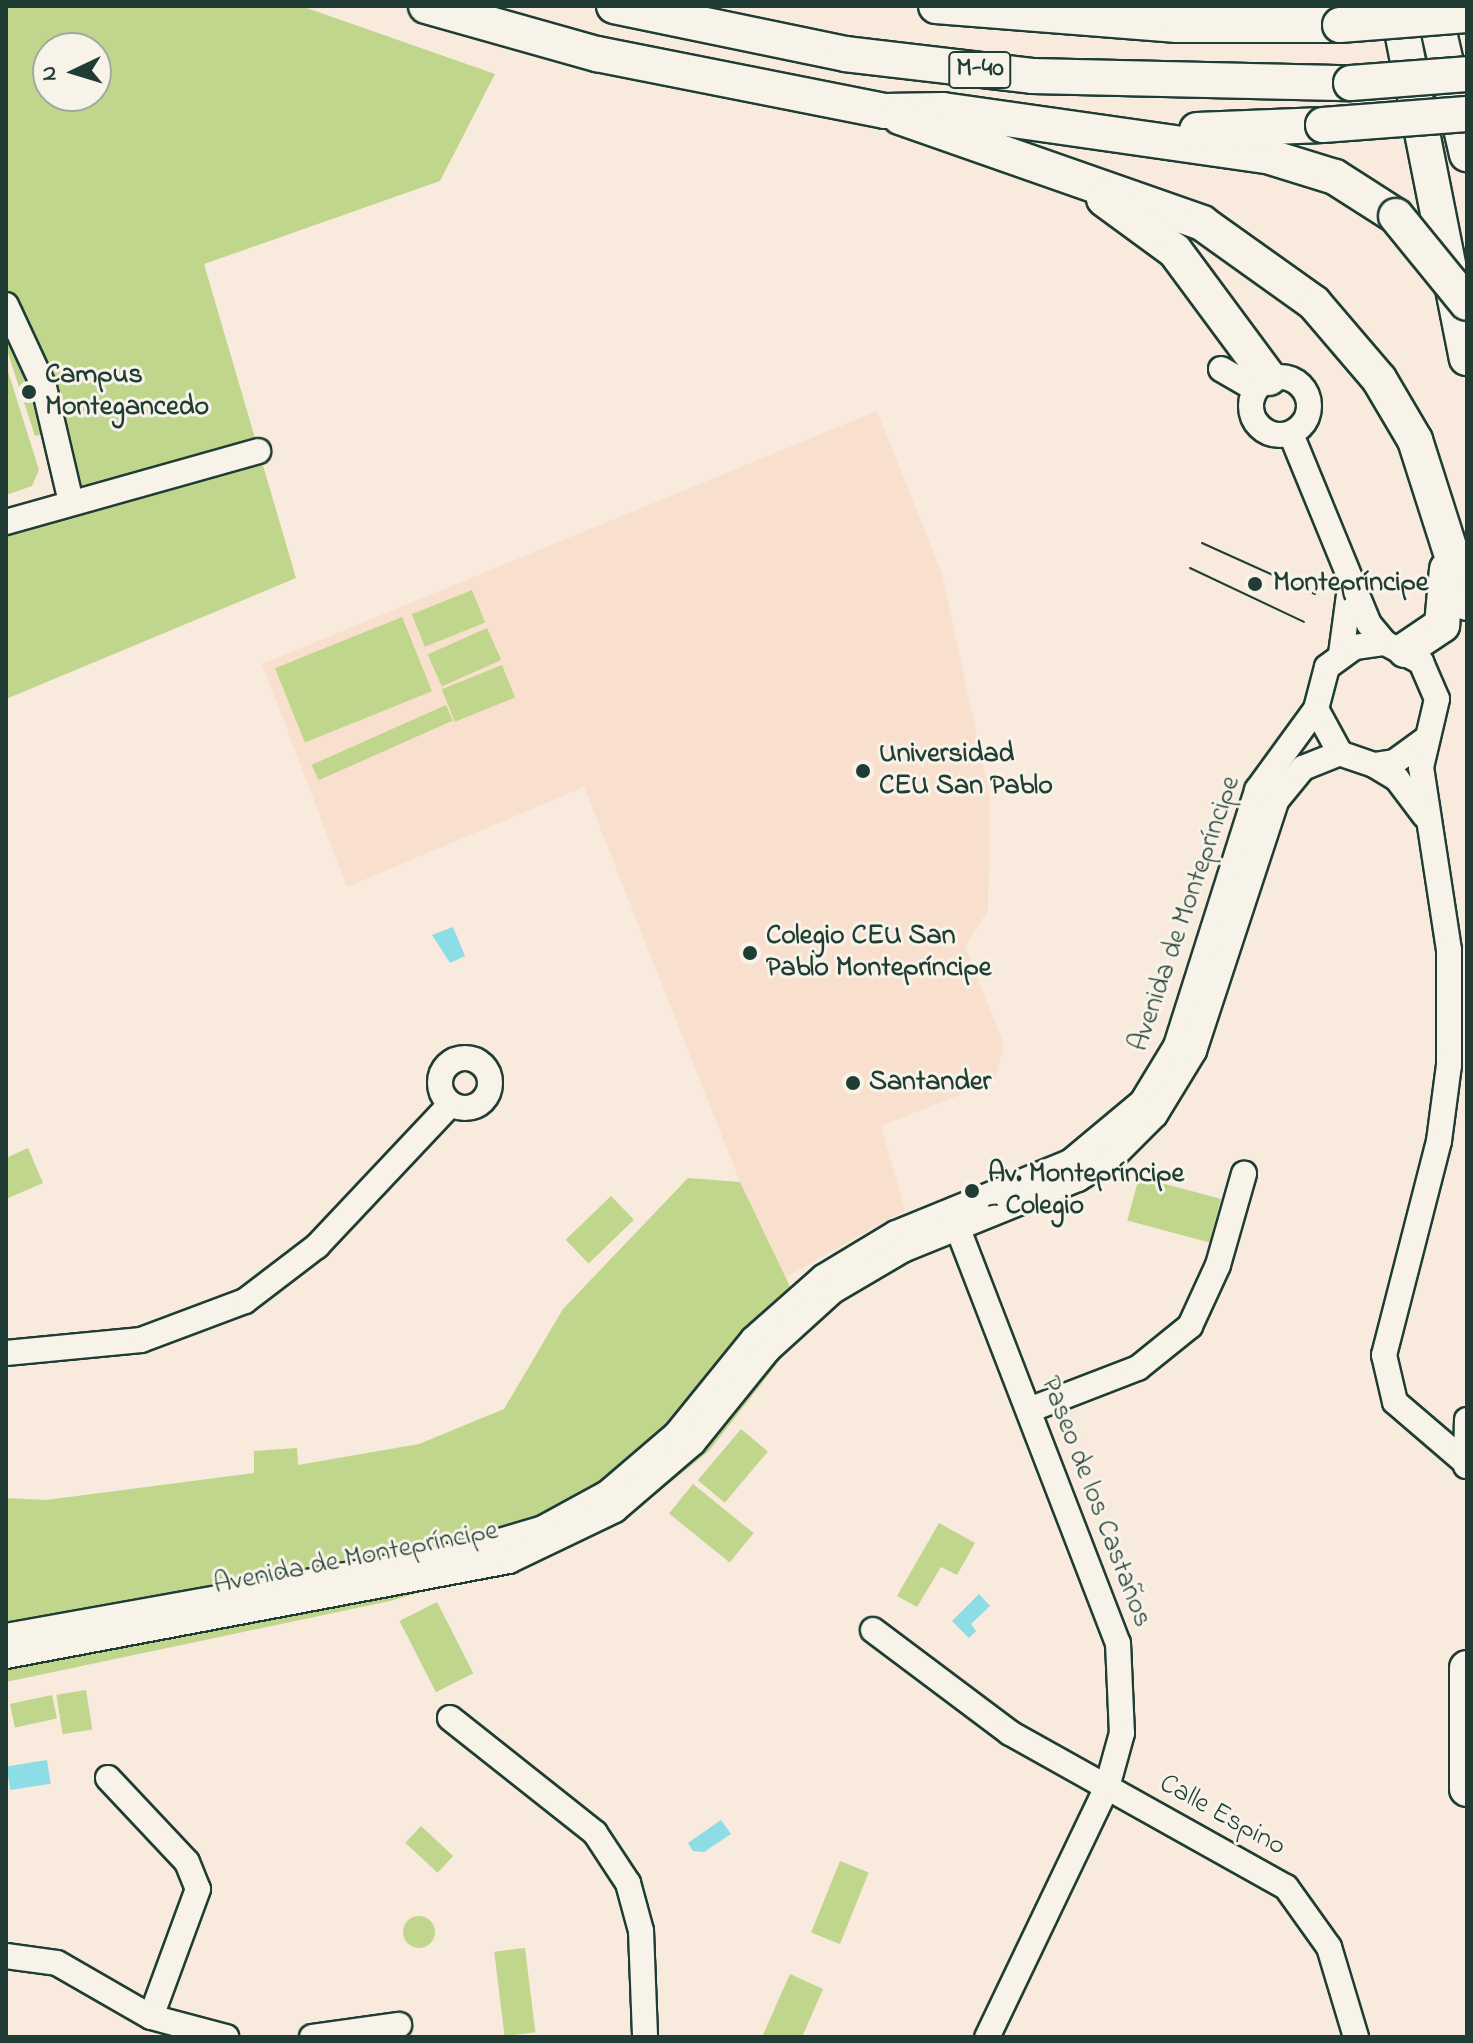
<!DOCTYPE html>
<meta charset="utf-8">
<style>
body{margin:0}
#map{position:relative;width:1473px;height:2043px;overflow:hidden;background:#f8eadc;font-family:"Indie Flower",sans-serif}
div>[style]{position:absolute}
.built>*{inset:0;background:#f9e0ce}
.green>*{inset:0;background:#c0d68c;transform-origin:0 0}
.round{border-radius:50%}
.water>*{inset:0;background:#8cdde6;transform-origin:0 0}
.roads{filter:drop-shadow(2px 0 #1f3d34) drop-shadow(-2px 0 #1f3d34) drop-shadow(0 2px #1f3d34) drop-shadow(0 -2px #1f3d34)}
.minor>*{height:24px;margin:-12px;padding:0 12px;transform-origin:12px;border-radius:12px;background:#f7f3e8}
.minor>.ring{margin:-12px;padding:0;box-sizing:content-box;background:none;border:24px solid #f7f3e8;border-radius:50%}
.highway>*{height:34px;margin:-17px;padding:0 17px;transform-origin:17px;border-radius:17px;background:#f7f3e8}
.tram>*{height:2px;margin:-1px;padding:0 1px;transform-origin:1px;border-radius:1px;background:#1f3d34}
.bridges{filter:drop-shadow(2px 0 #1f3d34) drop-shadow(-2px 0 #1f3d34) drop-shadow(0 2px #1f3d34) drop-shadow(0 -2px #1f3d34)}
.highway-bridge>*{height:34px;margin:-17px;padding:0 17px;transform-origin:17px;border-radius:17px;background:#f7f3e8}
.dots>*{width:22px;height:22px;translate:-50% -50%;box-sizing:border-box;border:4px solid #f7f3e8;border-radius:50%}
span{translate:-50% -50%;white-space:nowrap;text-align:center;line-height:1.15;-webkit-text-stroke:6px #f7f3e8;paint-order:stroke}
.shield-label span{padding:2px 6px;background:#f7f3e8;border:2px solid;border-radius:6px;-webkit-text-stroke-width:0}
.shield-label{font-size:26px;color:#1f3d34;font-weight:700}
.poi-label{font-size:28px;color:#1f3d34;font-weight:700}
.left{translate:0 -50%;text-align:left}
.street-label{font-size:28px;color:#1f3d34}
.frame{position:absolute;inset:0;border:8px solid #1f3d34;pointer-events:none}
.north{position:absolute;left:32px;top:32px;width:80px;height:80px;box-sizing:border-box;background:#f7f3e8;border:2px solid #a1aaa0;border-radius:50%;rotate:266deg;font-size:22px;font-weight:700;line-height:32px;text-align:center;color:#1f3d34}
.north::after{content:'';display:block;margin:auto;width:28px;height:36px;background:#1f3d34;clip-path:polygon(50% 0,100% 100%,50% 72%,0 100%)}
</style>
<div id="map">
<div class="built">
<i style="clip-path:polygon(877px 411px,942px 574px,990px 796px,988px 910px,965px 946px,1004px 1045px,995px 1081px,881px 1126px,905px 1210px,786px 1277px,740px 1182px,584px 787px,347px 887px,262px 664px)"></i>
</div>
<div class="green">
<i style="clip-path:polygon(evenodd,6px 6px,301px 6px,495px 74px,440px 181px,204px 264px,296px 578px,6px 699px,6px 532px,87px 508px,38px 346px,6px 292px,6px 6px,48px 48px,96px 48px,96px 96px,48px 96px,48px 48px)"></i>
<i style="clip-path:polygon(6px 318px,12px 328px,48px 433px,35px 436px,6px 347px)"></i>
<i style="clip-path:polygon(6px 365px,39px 470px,32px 486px,6px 495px)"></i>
<i style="left:472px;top:590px;width:35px;height:65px;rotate:68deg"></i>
<i style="left:402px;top:617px;width:80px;height:137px;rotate:68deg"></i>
<i style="left:487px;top:628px;width:35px;height:65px;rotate:66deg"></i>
<i style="left:502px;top:665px;width:35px;height:65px;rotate:68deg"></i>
<i style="left:446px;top:705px;width:17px;height:147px;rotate:66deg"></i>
<i style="clip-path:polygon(28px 1148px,43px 1183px,6px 1199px,6px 1158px)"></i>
<i style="left:1139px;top:1177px;width:85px;height:45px;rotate:15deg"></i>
<i style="clip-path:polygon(688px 1178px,740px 1182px,808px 1324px,709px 1451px,649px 1500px,542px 1557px,390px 1601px,6px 1682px,6px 1498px,46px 1500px,254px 1473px,254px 1451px,297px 1448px,298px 1465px,419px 1444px,504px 1409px,563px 1309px)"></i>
<i style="left:611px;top:1196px;width:33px;height:63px;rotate:46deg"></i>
<i style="left:741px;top:1429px;width:35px;height:67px;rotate:40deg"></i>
<i style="left:693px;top:1484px;width:78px;height:38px;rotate:39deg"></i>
<i style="clip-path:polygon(939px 1523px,975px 1543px,957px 1575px,941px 1567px,917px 1607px,897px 1596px)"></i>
<i style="left:437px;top:1602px;width:80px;height:42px;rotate:63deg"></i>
<i style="left:86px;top:1690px;width:40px;height:30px;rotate:81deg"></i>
<i style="left:52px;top:1695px;width:24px;height:43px;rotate:78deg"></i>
<i style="left:421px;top:1826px;width:44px;height:23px;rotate:43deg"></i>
<i style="left:840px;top:1861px;width:31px;height:77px;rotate:22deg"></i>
<i class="round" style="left:403px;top:1916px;width:32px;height:32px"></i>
<i style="left:525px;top:1948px;width:85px;height:31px;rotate:83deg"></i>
<i style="clip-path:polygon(790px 1974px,823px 1989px,802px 2037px,762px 2037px)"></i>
</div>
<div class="water">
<i style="clip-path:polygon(453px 927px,465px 956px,450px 963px,432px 935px)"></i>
<i style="clip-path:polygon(979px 1594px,990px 1606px,971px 1624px,976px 1631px,969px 1638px,952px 1621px)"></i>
<i style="left:47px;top:1760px;width:24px;height:41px;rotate:81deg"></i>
<i style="clip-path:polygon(721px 1820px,731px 1834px,704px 1852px,693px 1851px,688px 1843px)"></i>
</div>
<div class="roads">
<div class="minor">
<i style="left:6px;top:305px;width:90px;rotate:65.1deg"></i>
<i style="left:44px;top:387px;width:118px;rotate:76.8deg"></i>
<i style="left:1221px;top:369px;width:39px;rotate:30deg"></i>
<i class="ring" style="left:1251px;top:377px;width:34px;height:34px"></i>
<i style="left:1291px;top:434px;width:205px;rotate:67.7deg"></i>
<i style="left:1369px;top:624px;width:25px;rotate:50deg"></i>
<i style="left:6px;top:522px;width:262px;rotate:-15.7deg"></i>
<i style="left:1341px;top:654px;width:68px;rotate:-82.3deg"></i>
<i style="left:1426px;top:739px;width:39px;rotate:144deg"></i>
<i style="left:1394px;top:762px;width:20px;rotate:171deg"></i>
<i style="left:1374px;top:765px;width:36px;rotate:-161deg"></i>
<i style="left:1340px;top:753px;width:50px;rotate:-118.6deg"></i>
<i style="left:1316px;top:709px;width:43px;rotate:-75.3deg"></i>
<i style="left:1327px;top:667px;width:34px;rotate:-36deg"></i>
<i style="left:1355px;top:647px;width:30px;rotate:-8deg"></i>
<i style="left:1385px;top:643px;width:41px;rotate:27.8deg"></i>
<i style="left:1421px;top:662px;width:40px;rotate:66.6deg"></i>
<i style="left:1437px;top:699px;width:70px;rotate:103.2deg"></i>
<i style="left:1421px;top:767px;width:185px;rotate:81.3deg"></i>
<i style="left:1449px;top:950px;width:115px;rotate:90deg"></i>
<i style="left:1449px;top:1065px;width:77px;rotate:97.5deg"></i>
<i style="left:1439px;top:1141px;width:221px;rotate:104.4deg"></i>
<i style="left:1384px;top:1355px;width:48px;rotate:76.8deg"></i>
<i style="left:1395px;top:1402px;width:92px;rotate:40.6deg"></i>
<i style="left:1374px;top:765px;width:27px;rotate:31deg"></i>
<i style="left:1397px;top:779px;width:46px;rotate:52.9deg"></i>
<i class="ring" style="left:440px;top:1058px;width:26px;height:26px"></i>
<i style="left:953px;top:1216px;width:458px;rotate:68.9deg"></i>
<i style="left:1118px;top:1643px;width:90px;rotate:87.5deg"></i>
<i style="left:1122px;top:1733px;width:56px;rotate:105.5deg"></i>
<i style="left:1107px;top:1787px;width:277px;rotate:115.6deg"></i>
<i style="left:6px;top:1353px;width:136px;rotate:-5.5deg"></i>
<i style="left:141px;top:1340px;width:111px;rotate:-20.6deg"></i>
<i style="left:245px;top:1301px;width:91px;rotate:-37.4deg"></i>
<i style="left:317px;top:1246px;width:195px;rotate:-46.7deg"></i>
<i style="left:1029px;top:1410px;width:117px;rotate:-21.1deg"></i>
<i style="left:1138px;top:1368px;width:67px;rotate:-38.9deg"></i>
<i style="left:1190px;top:1326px;width:67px;rotate:-65.3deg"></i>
<i style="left:1218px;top:1265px;width:95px;rotate:-74.1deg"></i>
<i style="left:1466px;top:1466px;width:46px;rotate:-88.8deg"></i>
<i style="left:873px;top:1630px;width:171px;rotate:36.9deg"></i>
<i style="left:1010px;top:1733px;width:316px;rotate:29.2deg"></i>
<i style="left:1286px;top:1887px;width:74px;rotate:54.4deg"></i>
<i style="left:1329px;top:1947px;width:94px;rotate:73.3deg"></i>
<i style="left:6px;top:1636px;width:447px;rotate:-10.2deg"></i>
<i style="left:446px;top:1557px;width:101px;rotate:-16.6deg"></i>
<i style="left:543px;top:1528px;width:73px;rotate:-28.7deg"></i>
<i style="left:607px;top:1493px;width:91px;rotate:-40.5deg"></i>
<i style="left:676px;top:1434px;width:122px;rotate:-51deg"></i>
<i style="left:753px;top:1339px;width:94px;rotate:-41.5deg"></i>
<i style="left:823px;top:1277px;width:85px;rotate:-31.1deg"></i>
<i style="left:896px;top:1233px;width:188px;rotate:-22.2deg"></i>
<i style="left:1070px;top:1162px;width:94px;rotate:-39.8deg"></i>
<i style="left:1142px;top:1102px;width:66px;rotate:-58.7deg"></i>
<i style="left:1176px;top:1046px;width:269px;rotate:-72.4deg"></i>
<i style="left:1257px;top:790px;width:100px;rotate:-53.9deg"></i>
<i style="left:6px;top:1656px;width:512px;rotate:-10.7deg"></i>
<i style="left:509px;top:1561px;width:118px;rotate:-25.7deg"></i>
<i style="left:615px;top:1510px;width:103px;rotate:-40.7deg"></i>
<i style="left:693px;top:1443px;width:119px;rotate:-51.1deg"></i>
<i style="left:768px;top:1350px;width:88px;rotate:-42.2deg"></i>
<i style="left:833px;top:1291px;width:81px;rotate:-30.4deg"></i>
<i style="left:903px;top:1250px;width:189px;rotate:-22.1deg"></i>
<i style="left:1078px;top:1179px;width:41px;rotate:-32.2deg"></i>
<i style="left:1113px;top:1157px;width:59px;rotate:-45deg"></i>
<i style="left:1155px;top:1115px;width:75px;rotate:-58.6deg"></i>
<i style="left:1194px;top:1051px;width:263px;rotate:-71.8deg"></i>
<i style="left:1276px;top:801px;width:43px;rotate:-50.7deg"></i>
<i style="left:1303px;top:768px;width:40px;rotate:-22deg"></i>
<i style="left:450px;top:1718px;width:185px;rotate:38.4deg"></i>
<i style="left:595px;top:1833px;width:60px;rotate:56.6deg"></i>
<i style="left:628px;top:1883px;width:50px;rotate:74.8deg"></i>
<i style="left:641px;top:1931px;width:106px;rotate:87.8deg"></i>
<i style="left:108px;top:1778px;width:115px;rotate:46.8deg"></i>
<i style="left:187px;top:1862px;width:29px;rotate:68deg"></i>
<i style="left:198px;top:1889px;width:136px;rotate:110.2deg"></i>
<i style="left:6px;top:1956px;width:51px;rotate:7.8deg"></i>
<i style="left:57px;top:1963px;width:108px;rotate:29.9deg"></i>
<i style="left:151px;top:2017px;width:78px;rotate:14.9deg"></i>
<i style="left:312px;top:2037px;width:88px;rotate:-7.9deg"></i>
</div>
<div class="highway">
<i style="left:426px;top:6px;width:178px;rotate:15.7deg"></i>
<i style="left:597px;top:54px;width:294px;rotate:11.2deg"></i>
<i style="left:885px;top:111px;width:58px;rotate:-1deg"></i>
<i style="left:943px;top:110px;width:327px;rotate:8.1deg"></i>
<i style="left:1267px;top:156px;width:71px;rotate:17.2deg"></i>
<i style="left:1335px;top:177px;width:72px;rotate:32.6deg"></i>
<i style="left:614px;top:6px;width:236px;rotate:11.7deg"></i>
<i style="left:845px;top:54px;width:188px;rotate:6.7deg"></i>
<i style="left:1032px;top:76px;width:319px;rotate:1.3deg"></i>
<i style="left:936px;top:6px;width:242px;rotate:4.5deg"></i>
<i style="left:1177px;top:25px;width:163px"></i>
<i style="left:1397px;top:6px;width:359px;rotate:78.8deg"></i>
<i style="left:1433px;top:6px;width:152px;rotate:77.1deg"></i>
<i style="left:900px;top:117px;width:320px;rotate:19.3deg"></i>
<i style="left:1202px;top:223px;width:138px;rotate:35.5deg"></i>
<i style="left:1314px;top:303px;width:100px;rotate:49.5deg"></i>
<i style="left:1379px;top:379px;width:71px;rotate:59.5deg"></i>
<i style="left:1415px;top:440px;width:171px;rotate:72.3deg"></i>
<i style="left:1197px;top:130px;width:126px;rotate:-2.3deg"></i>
<i style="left:1104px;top:199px;width:88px;rotate:36.2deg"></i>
<i style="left:1175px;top:251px;width:158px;rotate:53.5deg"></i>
<i style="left:1405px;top:650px;width:45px;rotate:-34deg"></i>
<i style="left:1442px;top:625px;width:56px;rotate:-84.9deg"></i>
<i style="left:1467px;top:1668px;width:121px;rotate:90deg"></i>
</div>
</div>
<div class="tram">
<i style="left:1202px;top:543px;width:124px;rotate:24.3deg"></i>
<i style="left:1190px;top:568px;width:126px;rotate:25.3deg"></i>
</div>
<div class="bridges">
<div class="highway-bridge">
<i style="left:1340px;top:25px;width:127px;rotate:-4.5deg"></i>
<i style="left:1351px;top:83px;width:116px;rotate:-4.4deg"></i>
<i style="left:1323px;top:125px;width:144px;rotate:-4.4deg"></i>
<i style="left:1396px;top:216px;width:112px;rotate:50.8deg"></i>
</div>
</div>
<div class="dots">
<i style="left:29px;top:392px;background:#1f3d34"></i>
<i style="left:1255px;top:584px;background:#1f3d34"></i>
<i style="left:863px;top:771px;background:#1f3d34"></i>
<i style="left:750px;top:953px;background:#1f3d34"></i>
<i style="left:853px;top:1083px;background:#1f3d34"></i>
<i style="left:972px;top:1191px;background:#1f3d34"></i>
</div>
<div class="shield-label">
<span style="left:980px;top:70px">M-40</span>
</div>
<div class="poi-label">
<span class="left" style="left:45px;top:392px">Campus<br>Montegancedo</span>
<span class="left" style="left:1273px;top:584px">Montepríncipe</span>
<span class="left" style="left:879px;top:771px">Universidad<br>CEU San Pablo</span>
<span class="left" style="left:766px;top:953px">Colegio CEU San<br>Pablo Montepríncipe</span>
<span class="left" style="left:869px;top:1083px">Santander</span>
<span class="left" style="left:988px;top:1191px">Av. Montepríncipe<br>- Colegio</span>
</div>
<div class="street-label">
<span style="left:1186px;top:914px;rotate:-71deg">Avenida de Montepríncipe</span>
<span style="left:1095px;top:1502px;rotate:69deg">Paseo de los Castaños</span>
<span style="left:356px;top:1559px;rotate:-11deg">Avenida de Montepríncipe</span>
<span style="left:1222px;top:1816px;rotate:29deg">Calle Espino</span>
</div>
<div class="frame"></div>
<div class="north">N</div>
</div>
